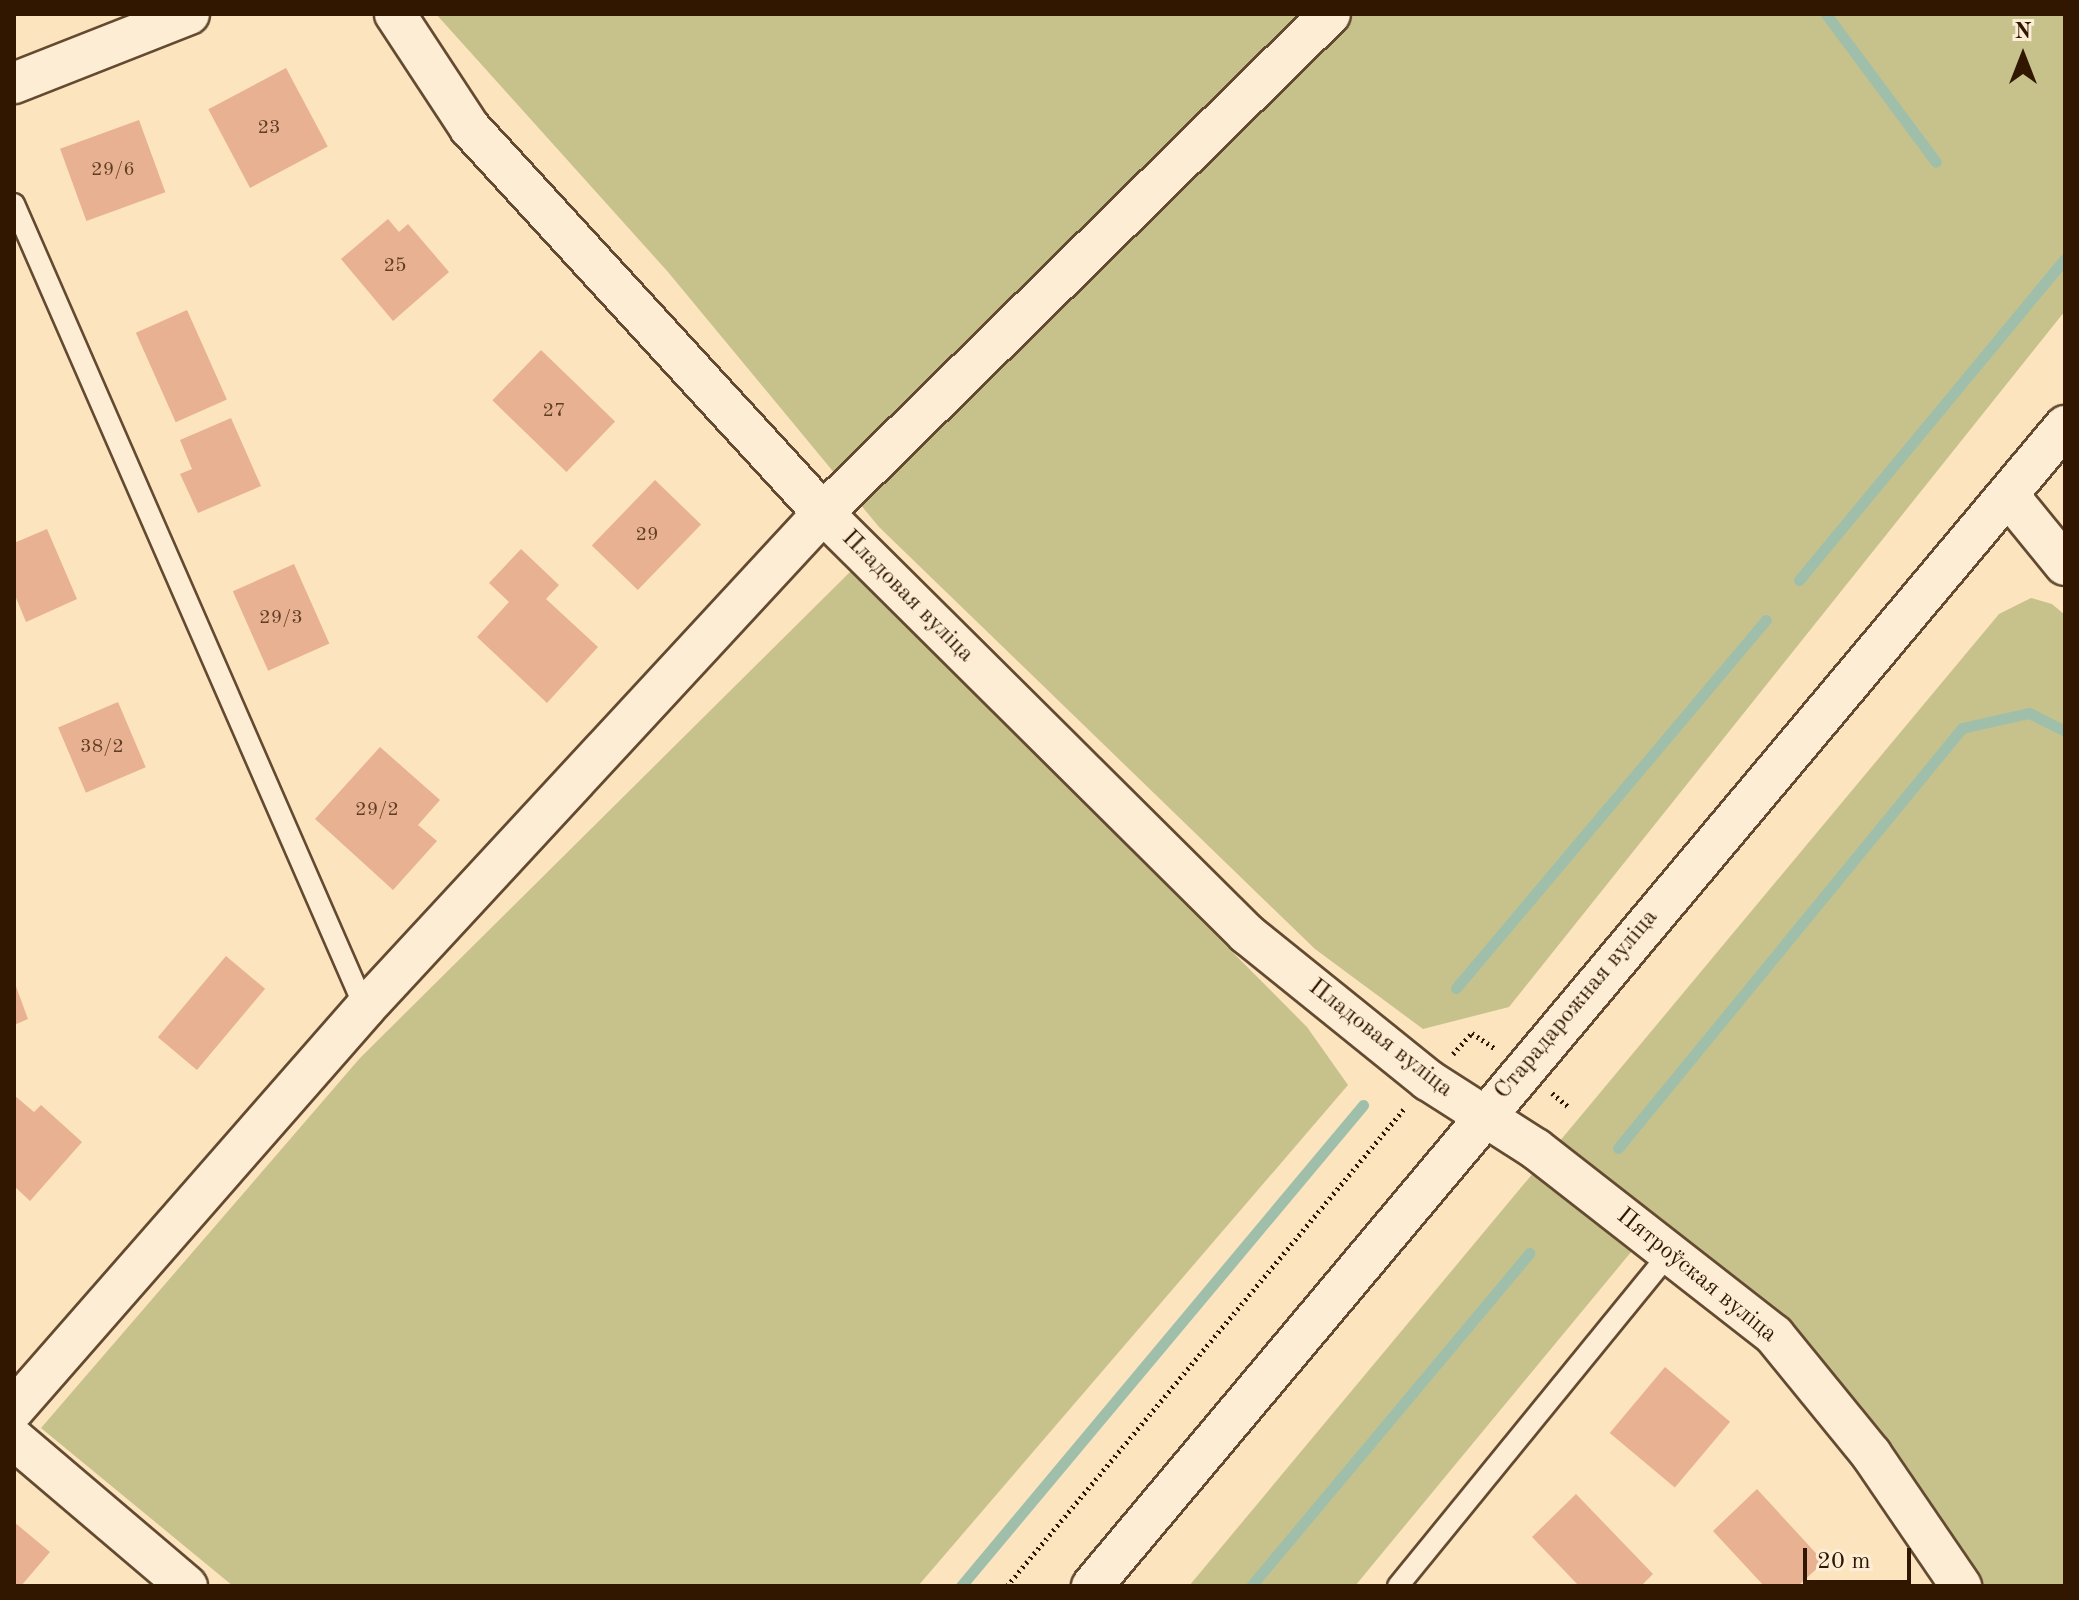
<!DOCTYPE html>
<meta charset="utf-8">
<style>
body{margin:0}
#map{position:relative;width:2079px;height:1600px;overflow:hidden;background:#fce4bf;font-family:"Old Standard TT",serif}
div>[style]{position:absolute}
.green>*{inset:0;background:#c7c28c}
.stream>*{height:11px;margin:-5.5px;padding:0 5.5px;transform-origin:5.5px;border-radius:5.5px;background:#a0bfab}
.building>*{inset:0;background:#e8b192;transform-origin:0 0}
.path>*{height:5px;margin-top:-2.5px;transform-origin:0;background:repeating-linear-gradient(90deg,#311700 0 2px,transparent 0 6px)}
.roads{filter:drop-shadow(2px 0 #644a30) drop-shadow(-2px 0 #644a30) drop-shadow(0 2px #644a30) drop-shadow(0 -2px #644a30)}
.lane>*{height:20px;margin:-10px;padding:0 10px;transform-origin:10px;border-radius:10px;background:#fdedd5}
.street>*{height:40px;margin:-20px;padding:0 20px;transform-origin:20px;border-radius:20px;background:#fdedd5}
span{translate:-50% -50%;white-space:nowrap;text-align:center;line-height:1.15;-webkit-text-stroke:6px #fdedd5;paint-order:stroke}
.number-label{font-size:20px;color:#5f3e24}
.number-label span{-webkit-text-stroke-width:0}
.street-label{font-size:24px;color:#311700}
.frame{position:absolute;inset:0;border:16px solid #311700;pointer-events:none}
.north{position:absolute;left:1983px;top:16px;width:80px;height:80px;-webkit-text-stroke:6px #fdedd5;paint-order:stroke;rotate:0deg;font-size:22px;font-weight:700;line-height:32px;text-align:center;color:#311700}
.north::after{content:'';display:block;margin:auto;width:28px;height:36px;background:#311700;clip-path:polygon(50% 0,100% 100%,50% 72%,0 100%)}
.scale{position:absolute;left:1803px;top:1548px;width:108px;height:36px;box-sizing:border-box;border:4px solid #311700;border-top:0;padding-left:10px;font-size:24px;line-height:28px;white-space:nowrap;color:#311700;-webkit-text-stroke:6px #fdedd5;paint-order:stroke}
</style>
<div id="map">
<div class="green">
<i style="clip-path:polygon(436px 14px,2065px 14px,2065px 311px,1509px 1007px,1423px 1029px,1315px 949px,879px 527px,668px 272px)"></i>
<i style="clip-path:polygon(852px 570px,1307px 1027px,1348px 1085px,918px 1586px,233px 1586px,41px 1428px,360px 1058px)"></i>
<i style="clip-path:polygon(2031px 598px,2052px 604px,2065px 615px,2065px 1586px,1984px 1586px,1901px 1458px,1798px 1336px,1660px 1217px,1355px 1586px,1189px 1586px,1999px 614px)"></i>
</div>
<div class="stream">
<i style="left:1826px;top:14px;width:184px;rotate:53.4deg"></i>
<i style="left:1799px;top:580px;width:417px;rotate:-50.4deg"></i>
<i style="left:1456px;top:988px;width:481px;rotate:-49.9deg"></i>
<i style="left:1618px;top:1148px;width:543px;rotate:-50.68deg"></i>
<i style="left:1962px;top:728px;width:69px;rotate:-12.6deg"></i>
<i style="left:2029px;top:713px;width:40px;rotate:26.6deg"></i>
<i style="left:961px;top:1586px;width:627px;rotate:-50.11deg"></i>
<i style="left:1251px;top:1586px;width:434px;rotate:-50.1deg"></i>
</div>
<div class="building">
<i style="left:286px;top:68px;width:89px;height:88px;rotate:62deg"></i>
<i style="left:139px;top:120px;width:77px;height:84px;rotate:70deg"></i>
<i style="clip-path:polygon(388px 219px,399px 232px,408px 224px,449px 272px,393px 321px,341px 259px)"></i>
<i style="left:187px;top:310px;width:98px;height:56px;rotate:66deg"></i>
<i style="left:541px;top:350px;width:103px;height:70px;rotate:44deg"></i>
<i style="clip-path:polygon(231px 418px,261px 486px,198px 513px,180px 474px,192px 469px,180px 440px)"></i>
<i style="left:655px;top:480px;width:64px;height:91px;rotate:44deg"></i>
<i style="clip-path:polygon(47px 529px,77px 599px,26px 622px,14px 593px,14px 543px)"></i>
<i style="clip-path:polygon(521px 549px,559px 585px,546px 599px,598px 647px,547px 703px,477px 637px,509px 602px,489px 583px)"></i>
<i style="left:294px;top:564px;width:87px;height:67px;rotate:66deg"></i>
<i style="left:118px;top:702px;width:71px;height:65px;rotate:67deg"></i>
<i style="clip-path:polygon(380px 747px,440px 800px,418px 825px,437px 841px,393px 890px,315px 819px)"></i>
<i style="left:226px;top:956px;width:51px;height:106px;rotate:40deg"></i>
<i style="clip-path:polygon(14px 981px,28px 1019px,14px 1025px)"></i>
<i style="clip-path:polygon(14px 1095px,34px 1112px,41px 1105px,82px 1142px,30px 1201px,14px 1186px)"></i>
<i style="left:1665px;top:1367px;width:85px;height:86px;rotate:40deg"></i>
<i style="clip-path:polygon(1757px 1489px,1824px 1562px,1798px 1586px,1764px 1586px,1713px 1531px)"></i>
<i style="clip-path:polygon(1576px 1494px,1653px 1574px,1641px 1586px,1579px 1586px,1532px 1537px)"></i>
<i style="clip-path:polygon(14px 1522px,50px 1552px,21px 1586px,14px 1586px)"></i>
</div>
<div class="path">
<i style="left:1453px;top:1054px;width:28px;rotate:-48deg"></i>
<i style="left:1472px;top:1033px;width:27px;rotate:34deg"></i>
<i style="left:1552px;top:1093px;width:23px;rotate:40deg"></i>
<i style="left:1007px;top:1586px;width:621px;rotate:-50.23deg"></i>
</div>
<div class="roads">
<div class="lane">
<i style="left:14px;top:204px;width:877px;rotate:66.42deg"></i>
<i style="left:1398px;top:1586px;width:430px;rotate:-50.8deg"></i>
</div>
<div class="street">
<i style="left:395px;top:14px;width:136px;rotate:56.7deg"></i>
<i style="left:470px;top:128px;width:522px;rotate:47.48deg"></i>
<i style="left:823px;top:513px;width:598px;rotate:44.8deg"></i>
<i style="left:1247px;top:934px;width:233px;rotate:38.9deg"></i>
<i style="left:1428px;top:1080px;width:128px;rotate:32.6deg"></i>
<i style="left:1536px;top:1149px;width:302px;rotate:38deg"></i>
<i style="left:1774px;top:1335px;width:154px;rotate:50.8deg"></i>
<i style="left:1871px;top:1454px;width:160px;rotate:55.7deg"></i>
<i style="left:14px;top:83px;width:188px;rotate:-21.5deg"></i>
<i style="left:2008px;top:495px;width:90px;rotate:50.8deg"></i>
<i style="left:14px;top:1409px;width:533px;rotate:-48.8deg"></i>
<i style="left:365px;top:1008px;width:674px;rotate:-47.22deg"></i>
<i style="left:823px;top:513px;width:711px;rotate:-44.54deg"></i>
<i style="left:14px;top:1439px;width:227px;rotate:40.4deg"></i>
<i style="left:1092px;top:1586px;width:1514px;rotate:-50.01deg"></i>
</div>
</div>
<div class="number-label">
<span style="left:269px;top:128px">23</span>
<span style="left:113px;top:170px">29/6</span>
<span style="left:395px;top:266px">25</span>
<span style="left:554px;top:411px">27</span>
<span style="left:647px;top:535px">29</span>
<span style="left:281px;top:618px">29/3</span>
<span style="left:102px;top:747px">38/2</span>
<span style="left:377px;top:810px">29/2</span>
</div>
<div class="street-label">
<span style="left:907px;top:597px;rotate:45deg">Пладовая вуліца</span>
<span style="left:1577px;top:1005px;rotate:-50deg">Старадарожная вуліца</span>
<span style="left:1380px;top:1039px;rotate:38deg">Пладовая вуліца</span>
<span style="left:1696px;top:1276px;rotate:39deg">Пятроўская вуліца</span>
</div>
<div class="frame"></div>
<div class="north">N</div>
<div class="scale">20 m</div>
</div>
